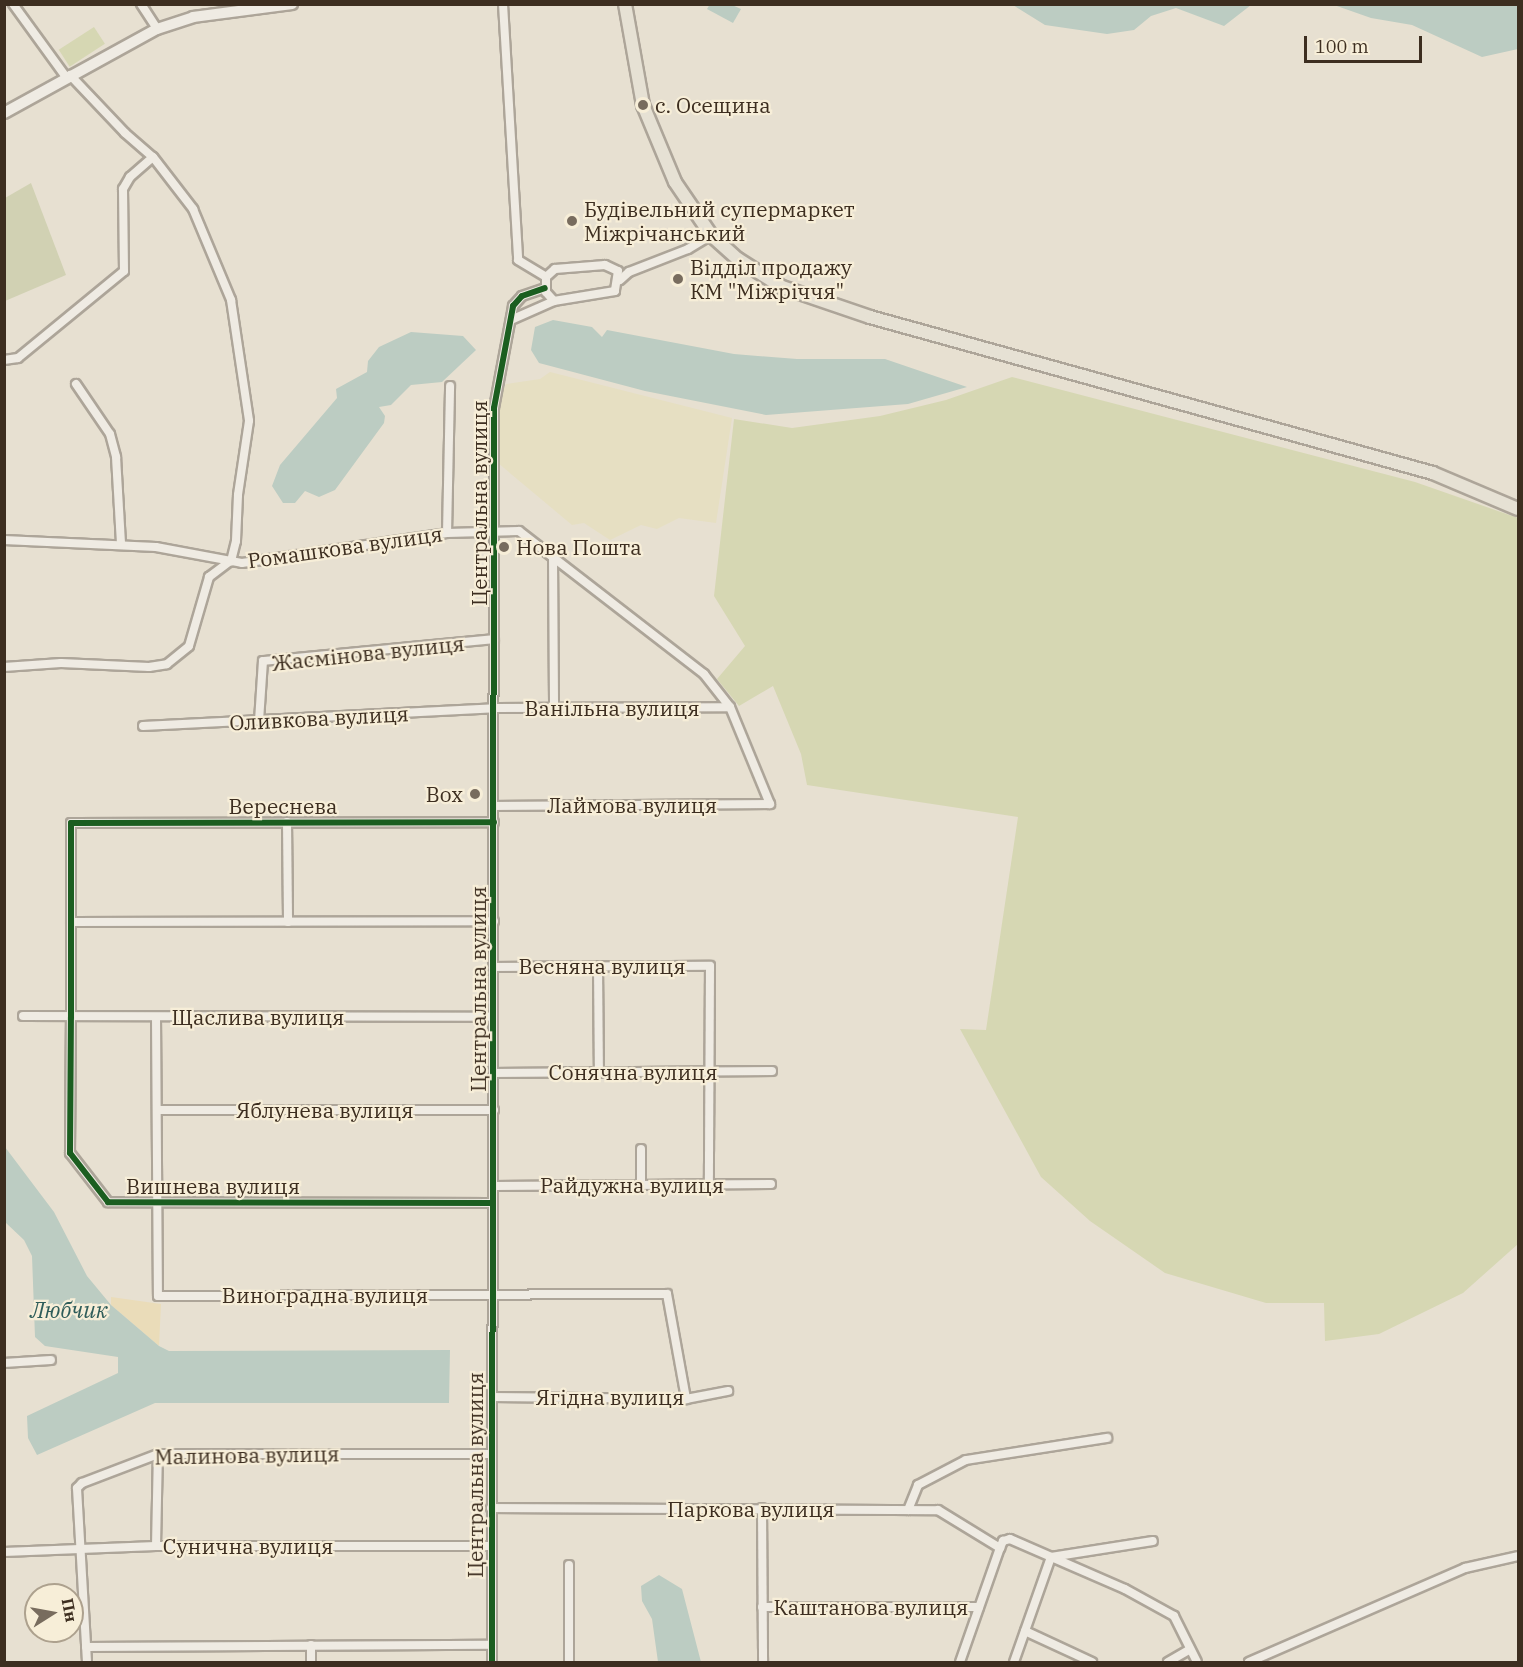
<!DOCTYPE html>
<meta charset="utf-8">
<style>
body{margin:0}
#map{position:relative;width:1523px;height:1667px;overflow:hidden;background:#e7e0d1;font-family:"IBM Plex Serif",serif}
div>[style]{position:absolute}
.farmland>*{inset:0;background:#e6dfc2}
.green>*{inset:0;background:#d6d7b3;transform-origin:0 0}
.sand>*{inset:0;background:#eadcb9}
.cemetery>*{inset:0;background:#d1d1b3}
.water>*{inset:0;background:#bcccc2}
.roads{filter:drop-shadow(2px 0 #ada599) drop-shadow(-2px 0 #ada599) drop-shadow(0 2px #ada599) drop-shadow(0 -2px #ada599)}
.minor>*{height:8px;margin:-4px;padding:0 4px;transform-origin:4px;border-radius:4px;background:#efebe3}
.tertiary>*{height:10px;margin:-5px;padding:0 5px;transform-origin:5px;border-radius:5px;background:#efebe3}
.primary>*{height:12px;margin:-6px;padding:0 6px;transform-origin:6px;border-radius:6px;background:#e6e1d4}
.cycleway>*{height:6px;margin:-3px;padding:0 3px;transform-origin:3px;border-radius:3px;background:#1b5e20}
.dots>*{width:16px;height:16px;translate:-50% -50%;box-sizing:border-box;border:3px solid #f7eed8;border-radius:50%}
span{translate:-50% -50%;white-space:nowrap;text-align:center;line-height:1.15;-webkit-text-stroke:4.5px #f7eed8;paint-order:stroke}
.poi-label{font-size:21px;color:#3d2e20}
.left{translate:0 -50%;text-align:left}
.right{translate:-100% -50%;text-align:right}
.street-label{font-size:21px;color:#3d2e20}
.water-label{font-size:22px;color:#2f5d5a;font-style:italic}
.frame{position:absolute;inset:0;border:6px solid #3d2e20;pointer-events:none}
.north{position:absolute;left:24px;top:1583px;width:60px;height:60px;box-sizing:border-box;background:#f7eed8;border:2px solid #ada18e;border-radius:50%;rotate:79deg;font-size:16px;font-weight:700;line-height:24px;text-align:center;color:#3d2e20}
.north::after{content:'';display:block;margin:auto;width:21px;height:27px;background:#786c5e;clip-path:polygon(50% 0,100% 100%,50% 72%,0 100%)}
.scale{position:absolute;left:1304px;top:36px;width:118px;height:27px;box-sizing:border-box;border:3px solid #3d2e20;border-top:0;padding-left:8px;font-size:18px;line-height:21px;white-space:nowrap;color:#3d2e20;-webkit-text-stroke:4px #f7eed8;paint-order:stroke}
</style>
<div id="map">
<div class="farmland">
<i style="clip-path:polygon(550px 372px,732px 418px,716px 523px,679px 518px,657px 529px,641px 525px,610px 540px,584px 523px,572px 525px,498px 463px,498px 401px,506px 384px,540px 379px)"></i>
</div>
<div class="green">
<i style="left:94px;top:27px;width:20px;height:42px;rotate:57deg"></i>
<i style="clip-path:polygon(1012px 377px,1415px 482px,1518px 518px,1518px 1244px,1463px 1293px,1379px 1334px,1325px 1341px,1324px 1303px,1266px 1303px,1165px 1273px,1090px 1221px,1041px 1177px,960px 1029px,986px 1030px,1018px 817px,807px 785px,801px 754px,773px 686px,739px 706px,717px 679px,745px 646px,714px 596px,734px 419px,792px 428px,880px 416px,946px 400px)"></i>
</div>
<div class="sand">
<i style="clip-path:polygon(111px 1297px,161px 1304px,159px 1346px,111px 1305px)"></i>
</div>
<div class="cemetery">
<i style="clip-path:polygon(31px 183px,66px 275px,5px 301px,5px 198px)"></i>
</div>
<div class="water">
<i style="clip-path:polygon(710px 4px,732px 5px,741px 9px,733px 23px,707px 9px)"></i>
<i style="clip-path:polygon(1013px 5px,1251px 5px,1224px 26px,1176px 8px,1151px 16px,1134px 30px,1107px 34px,1045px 25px)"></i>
<i style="clip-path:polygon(1334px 5px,1518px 5px,1518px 49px,1482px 57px,1412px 25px,1371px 18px)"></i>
<i style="clip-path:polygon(553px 320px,592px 327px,602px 337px,607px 330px,734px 354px,797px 359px,885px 359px,967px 387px,908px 404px,766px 415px,645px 391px,539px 363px,531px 350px,535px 327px)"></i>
<i style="clip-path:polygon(411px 332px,463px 336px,476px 350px,442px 382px,411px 385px,391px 405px,379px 407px,385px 416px,384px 423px,335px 490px,319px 497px,305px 491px,295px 503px,283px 503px,272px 486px,280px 465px,337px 398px,336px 389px,367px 372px,368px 361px,379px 347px)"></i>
<i style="clip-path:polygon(5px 1147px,54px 1212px,87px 1276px,111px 1305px,159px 1346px,169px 1351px,450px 1350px,449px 1403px,155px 1403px,37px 1455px,28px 1438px,27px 1416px,118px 1373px,118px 1357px,45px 1346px,35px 1337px,32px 1256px,24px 1240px,5px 1222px)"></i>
<i style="clip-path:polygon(659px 1575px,682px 1589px,701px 1662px,658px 1662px,652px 1619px,642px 1601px,641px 1586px)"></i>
</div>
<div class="roads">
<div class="minor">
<i style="left:13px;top:4px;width:90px;rotate:54deg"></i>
<i style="left:141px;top:4px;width:30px;rotate:57deg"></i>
<i style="left:503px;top:4px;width:256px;rotate:86.6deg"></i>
<i style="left:518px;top:260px;width:33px;rotate:31deg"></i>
<i style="left:70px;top:75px;width:80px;rotate:46.5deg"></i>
<i style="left:125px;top:133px;width:37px;rotate:41deg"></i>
<i style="left:153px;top:157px;width:66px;rotate:52.4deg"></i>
<i style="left:193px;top:209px;width:99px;rotate:67.3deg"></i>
<i style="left:231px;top:300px;width:122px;rotate:81.5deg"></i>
<i style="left:249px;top:421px;width:75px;rotate:98.5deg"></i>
<i style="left:238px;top:495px;width:46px;rotate:92.5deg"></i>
<i style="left:236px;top:541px;width:21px;rotate:104deg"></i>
<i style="left:605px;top:265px;width:14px;rotate:25deg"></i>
<i style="left:618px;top:271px;width:20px;rotate:99deg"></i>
<i style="left:615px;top:291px;width:62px;rotate:170.7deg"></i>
<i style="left:554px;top:301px;width:12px;rotate:-132deg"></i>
<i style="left:546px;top:292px;width:15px;rotate:-90deg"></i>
<i style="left:546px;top:277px;width:12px;rotate:-42deg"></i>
<i style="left:555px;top:269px;width:50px;rotate:-4.6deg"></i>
<i style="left:620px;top:280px;width:12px;rotate:-42deg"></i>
<i style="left:629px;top:272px;width:63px;rotate:-21.3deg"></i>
<i style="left:688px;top:249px;width:27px;rotate:-31deg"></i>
<i style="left:513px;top:319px;width:45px;rotate:-23.7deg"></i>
<i style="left:4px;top:360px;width:14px;rotate:-8deg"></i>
<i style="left:18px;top:358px;width:137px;rotate:-39.4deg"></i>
<i style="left:124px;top:271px;width:82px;rotate:-90.7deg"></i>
<i style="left:123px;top:189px;width:14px;rotate:-60deg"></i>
<i style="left:130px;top:177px;width:30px;rotate:-41deg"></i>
<i style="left:76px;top:384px;width:60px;rotate:55.8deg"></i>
<i style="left:110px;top:434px;width:24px;rotate:75deg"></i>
<i style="left:116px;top:457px;width:87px;rotate:86.7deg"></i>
<i style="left:447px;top:533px;width:147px;rotate:-88.8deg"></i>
<i style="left:4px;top:540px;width:152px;rotate:2.6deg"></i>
<i style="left:156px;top:547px;width:87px;rotate:10.5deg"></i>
<i style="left:242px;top:563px;width:207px;rotate:-8.3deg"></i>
<i style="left:447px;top:533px;width:72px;rotate:-1.6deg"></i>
<i style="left:519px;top:531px;width:234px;rotate:37.7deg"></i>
<i style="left:704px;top:674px;width:42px;rotate:51.8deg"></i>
<i style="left:730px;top:707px;width:105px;rotate:67.6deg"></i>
<i style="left:770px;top:804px;width:276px;rotate:179.6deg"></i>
<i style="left:553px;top:558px;width:150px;rotate:89.6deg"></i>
<i style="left:4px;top:667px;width:57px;rotate:-4deg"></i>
<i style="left:61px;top:663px;width:88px;rotate:2.6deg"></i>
<i style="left:149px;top:667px;width:18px;rotate:-9deg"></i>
<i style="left:167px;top:664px;width:28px;rotate:-39deg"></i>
<i style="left:189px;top:646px;width:72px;rotate:-73.8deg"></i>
<i style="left:209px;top:577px;width:26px;rotate:-37deg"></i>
<i style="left:259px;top:721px;width:60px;rotate:-86.2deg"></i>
<i style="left:263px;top:661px;width:232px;rotate:-5.4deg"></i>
<i style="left:143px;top:726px;width:352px;rotate:-2.9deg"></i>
<i style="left:495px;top:708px;width:235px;rotate:-0.2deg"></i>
<i style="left:287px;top:822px;width:100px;rotate:89.4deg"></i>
<i style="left:71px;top:922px;width:423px;rotate:-0.1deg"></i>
<i style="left:598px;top:966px;width:107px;rotate:89.5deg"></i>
<i style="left:494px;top:967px;width:216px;rotate:-0.3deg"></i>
<i style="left:710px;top:966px;width:219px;rotate:90.3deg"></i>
<i style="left:23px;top:1016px;width:470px;rotate:0.1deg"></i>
<i style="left:156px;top:1017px;width:279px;rotate:89.6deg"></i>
<i style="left:158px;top:1296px;width:509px;rotate:-0.23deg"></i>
<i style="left:667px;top:1294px;width:107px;rotate:79.7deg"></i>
<i style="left:494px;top:1073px;width:278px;rotate:-0.4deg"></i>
<i style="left:157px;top:1110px;width:337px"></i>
<i style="left:641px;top:1149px;width:36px;rotate:90deg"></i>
<i style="left:494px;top:1186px;width:277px;rotate:-0.4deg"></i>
<i style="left:493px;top:1203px;width:385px;rotate:-179.9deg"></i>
<i style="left:108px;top:1202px;width:62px;rotate:-127.8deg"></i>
<i style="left:70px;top:1153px;width:136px;rotate:-89.6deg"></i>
<i style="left:71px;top:1017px;width:194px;rotate:-90deg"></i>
<i style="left:71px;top:823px;width:423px;rotate:-0.1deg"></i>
<i style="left:4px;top:1363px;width:47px;rotate:-3.7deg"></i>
<i style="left:492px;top:1397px;width:194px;rotate:0.6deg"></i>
<i style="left:686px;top:1399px;width:43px;rotate:-10.8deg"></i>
<i style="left:491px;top:1508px;width:447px;rotate:0.3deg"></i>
<i style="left:938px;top:1510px;width:73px;rotate:31.5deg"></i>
<i style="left:762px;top:1508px;width:154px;rotate:89.6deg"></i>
<i style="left:908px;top:1510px;width:27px;rotate:-68deg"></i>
<i style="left:918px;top:1485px;width:54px;rotate:-27.5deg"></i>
<i style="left:966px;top:1460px;width:143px;rotate:-8.9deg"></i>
<i style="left:156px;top:1546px;width:92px;rotate:-88.8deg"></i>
<i style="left:4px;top:1552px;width:152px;rotate:-2.3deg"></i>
<i style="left:156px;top:1546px;width:335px"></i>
<i style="left:762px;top:1607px;width:217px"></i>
<i style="left:1025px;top:1631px;width:74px;rotate:24.8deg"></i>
<i style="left:86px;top:1647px;width:406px;rotate:-0.3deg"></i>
<i style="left:87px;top:1662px;width:174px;rotate:-93.3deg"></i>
<i style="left:77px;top:1488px;width:7px;rotate:-45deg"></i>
<i style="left:82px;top:1483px;width:81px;rotate:-20.9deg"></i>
<i style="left:158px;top:1454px;width:334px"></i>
<i style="left:311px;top:1662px;width:17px;rotate:-90deg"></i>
<i style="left:492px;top:1662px;width:1254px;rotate:-89.91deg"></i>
<i style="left:494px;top:408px;width:104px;rotate:-79.4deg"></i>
<i style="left:513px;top:306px;width:13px;rotate:-48deg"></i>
<i style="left:522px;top:296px;width:24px;rotate:-19deg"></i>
<i style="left:569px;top:1662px;width:97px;rotate:-90deg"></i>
<i style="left:960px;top:1662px;width:121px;rotate:-70.7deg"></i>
<i style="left:1000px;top:1548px;width:8px;rotate:-67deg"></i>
<i style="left:1003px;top:1541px;width:7px;rotate:-16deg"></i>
<i style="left:1010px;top:1539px;width:125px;rotate:23.5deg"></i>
<i style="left:1125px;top:1589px;width:56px;rotate:28.9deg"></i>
<i style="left:1174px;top:1616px;width:51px;rotate:63.4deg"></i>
<i style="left:1014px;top:1662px;width:111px;rotate:-70.6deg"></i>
<i style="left:1051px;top:1557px;width:103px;rotate:-8.9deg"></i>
<i style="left:1168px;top:1662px;width:24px;rotate:-30deg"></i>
<i style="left:1249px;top:1662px;width:236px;rotate:-23.5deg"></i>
<i style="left:1465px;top:1568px;width:54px;rotate:-12.8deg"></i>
</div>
<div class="tertiary">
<i style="left:4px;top:113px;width:175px;rotate:-28.8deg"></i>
<i style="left:157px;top:29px;width:38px;rotate:-18deg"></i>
<i style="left:193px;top:17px;width:100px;rotate:-7.5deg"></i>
</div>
<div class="primary">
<i style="left:625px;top:4px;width:103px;rotate:79.9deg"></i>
<i style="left:643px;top:105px;width:83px;rotate:67.4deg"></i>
<i style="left:675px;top:182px;width:64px;rotate:55.8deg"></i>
<i style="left:711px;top:235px;width:36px;rotate:42deg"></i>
<i style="left:738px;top:259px;width:52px;rotate:32.5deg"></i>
<i style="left:782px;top:287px;width:93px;rotate:18.8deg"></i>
<i style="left:870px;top:317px;width:584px;rotate:15.49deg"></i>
<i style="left:1433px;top:473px;width:92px;rotate:23deg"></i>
</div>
</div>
<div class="cycleway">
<i style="left:493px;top:1203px;width:385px;rotate:-179.9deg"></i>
<i style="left:108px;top:1202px;width:62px;rotate:-127.8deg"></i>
<i style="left:70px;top:1153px;width:136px;rotate:-89.6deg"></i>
<i style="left:71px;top:1017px;width:194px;rotate:-90deg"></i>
<i style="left:71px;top:823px;width:423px;rotate:-0.1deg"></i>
<i style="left:492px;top:1662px;width:1254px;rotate:-89.91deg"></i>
<i style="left:494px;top:408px;width:104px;rotate:-79.4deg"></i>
<i style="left:513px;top:306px;width:13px;rotate:-48deg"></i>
<i style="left:522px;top:296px;width:24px;rotate:-19deg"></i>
</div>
<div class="dots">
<i style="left:643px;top:105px;background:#786c5e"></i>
<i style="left:572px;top:221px;background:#786c5e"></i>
<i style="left:678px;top:279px;background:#786c5e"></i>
<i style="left:504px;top:547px;background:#786c5e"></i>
<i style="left:475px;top:794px;background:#786c5e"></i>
</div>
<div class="poi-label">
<span class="left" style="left:655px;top:105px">с. Осещина</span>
<span class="left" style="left:584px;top:221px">Будівельний супермаркет<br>Міжрічанський</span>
<span class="left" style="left:690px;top:279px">Відділ продажу<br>КМ "Міжріччя"</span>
<span class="left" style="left:516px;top:547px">Нова Пошта</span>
<span class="right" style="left:463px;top:794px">Box</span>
</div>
<div class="street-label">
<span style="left:479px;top:503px;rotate:-90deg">Центральна вулиця</span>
<span style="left:345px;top:547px;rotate:-8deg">Ромашкова вулиця</span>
<span style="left:368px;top:653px;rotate:-6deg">Жасмінова вулиця</span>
<span style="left:612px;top:708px">Ванільна вулиця</span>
<span style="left:319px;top:718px;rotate:-3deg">Оливкова вулиця</span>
<span style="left:632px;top:805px">Лаймова вулиця</span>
<span style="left:283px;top:806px">Вереснева</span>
<span style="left:602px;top:966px">Весняна вулиця</span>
<span style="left:478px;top:989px;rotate:-90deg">Центральна вулиця</span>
<span style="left:258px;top:1017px">Щаслива вулиця</span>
<span style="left:633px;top:1072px">Сонячна вулиця</span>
<span style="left:325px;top:1110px">Яблунева вулиця</span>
<span style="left:632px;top:1185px">Райдужна вулиця</span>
<span style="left:213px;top:1186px">Вишнева вулиця</span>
<span style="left:325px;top:1295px">Виноградна вулиця</span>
<span style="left:610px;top:1397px">Ягідна вулиця</span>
<span style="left:247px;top:1455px;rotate:-1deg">Малинова вулиця</span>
<span style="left:475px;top:1475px;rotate:-90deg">Центральна вулиця</span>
<span style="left:751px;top:1509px">Паркова вулиця</span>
<span style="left:248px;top:1546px">Сунична вулиця</span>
<span style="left:871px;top:1607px">Каштанова вулиця</span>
</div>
<div class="water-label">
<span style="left:69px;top:1310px">Любчик</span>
</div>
<div class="frame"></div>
<div class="north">Пн</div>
<div class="scale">100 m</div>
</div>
